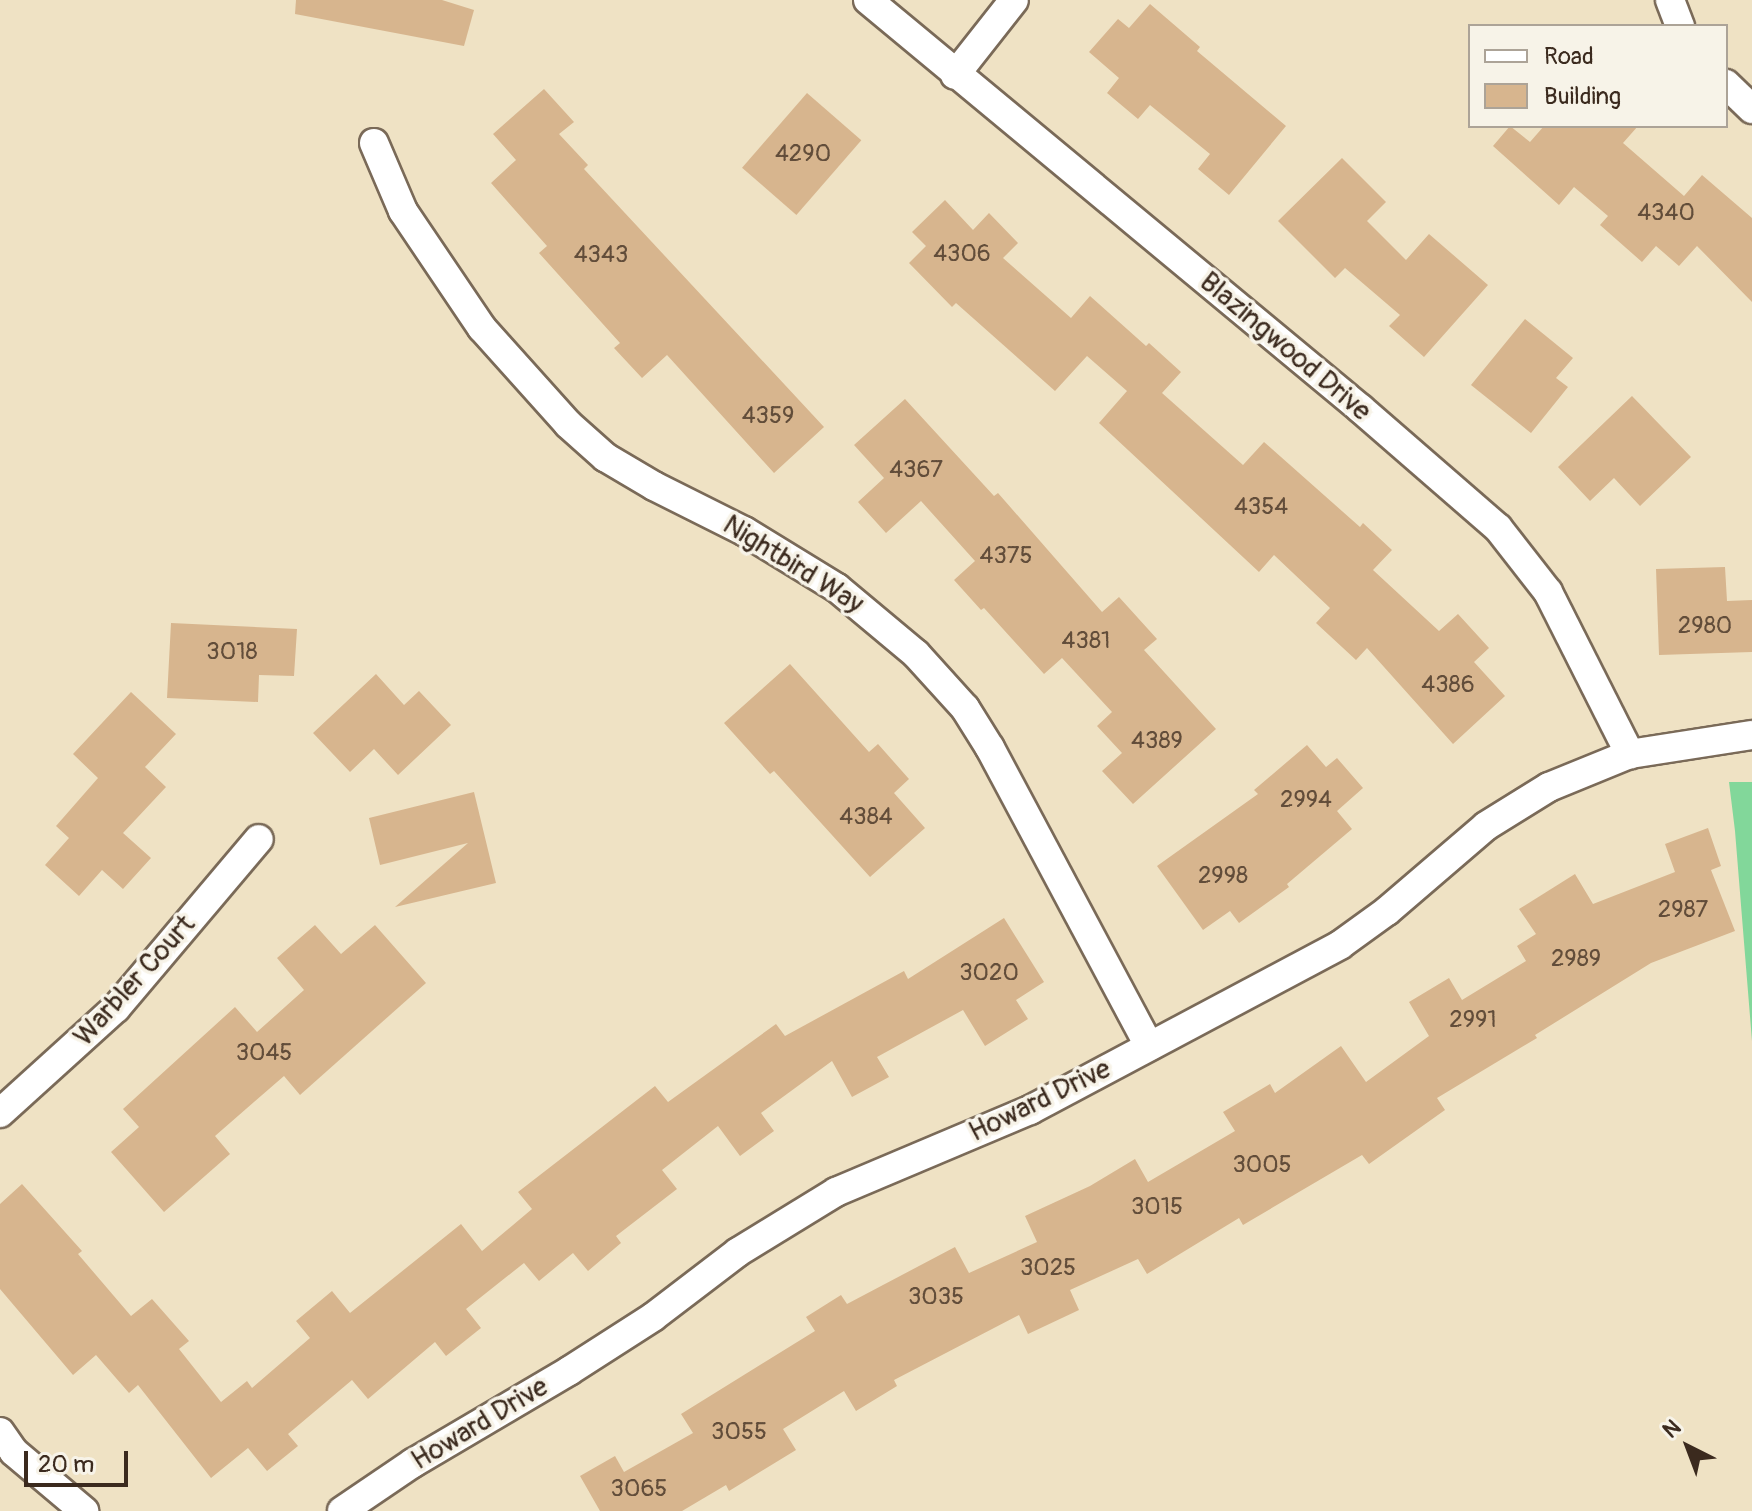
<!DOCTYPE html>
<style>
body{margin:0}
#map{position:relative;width:1752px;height:1511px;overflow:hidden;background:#efe2c4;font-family:Pangolin,sans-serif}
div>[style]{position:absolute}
.green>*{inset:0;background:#82d79a}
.building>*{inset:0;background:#d7b58e;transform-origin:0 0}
.roads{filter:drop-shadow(2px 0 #7a6a58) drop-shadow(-2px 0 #7a6a58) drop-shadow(0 2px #7a6a58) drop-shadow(0 -2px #7a6a58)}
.minor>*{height:28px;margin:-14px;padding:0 14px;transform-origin:14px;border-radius:14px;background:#fff}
span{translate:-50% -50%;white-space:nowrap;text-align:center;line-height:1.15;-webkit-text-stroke:7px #f7f3e8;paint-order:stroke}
.number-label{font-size:24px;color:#624d3a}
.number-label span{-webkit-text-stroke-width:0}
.street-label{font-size:28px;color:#3b2a1e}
.legend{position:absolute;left:1468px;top:24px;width:260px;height:104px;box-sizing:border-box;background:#f7f3e8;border:2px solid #aca397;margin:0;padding:10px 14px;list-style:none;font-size:24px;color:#3b2a1e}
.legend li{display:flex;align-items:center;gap:16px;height:40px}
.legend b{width:40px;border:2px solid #aca397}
.north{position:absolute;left:1648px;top:1407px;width:80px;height:80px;-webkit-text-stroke:6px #f7f3e8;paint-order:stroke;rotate:318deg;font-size:22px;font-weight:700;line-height:32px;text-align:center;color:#3b2a1e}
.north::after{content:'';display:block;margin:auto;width:28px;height:36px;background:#3b2a1e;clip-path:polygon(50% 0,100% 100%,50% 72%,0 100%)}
.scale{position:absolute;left:24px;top:1451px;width:104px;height:36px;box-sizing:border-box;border:4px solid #3b2a1e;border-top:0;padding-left:10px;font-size:24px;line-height:28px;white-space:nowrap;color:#3b2a1e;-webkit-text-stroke:6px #f7f3e8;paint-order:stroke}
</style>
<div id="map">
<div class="green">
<i style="clip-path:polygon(1729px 782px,1752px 782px,1752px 1041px,1735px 831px)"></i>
</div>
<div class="building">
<i style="clip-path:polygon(296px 0,442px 0,474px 10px,464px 46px,295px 14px)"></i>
<i style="clip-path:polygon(1150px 4px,1200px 47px,1197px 51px,1286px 126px,1229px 195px,1198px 169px,1210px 154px,1150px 105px,1138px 119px,1107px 93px,1119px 78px,1089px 52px,1118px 19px,1129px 28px)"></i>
<i style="clip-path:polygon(544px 89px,574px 122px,559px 134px,588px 165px,584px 169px,824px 427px,774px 473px,667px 355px,642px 378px,614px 348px,620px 343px,539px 253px,547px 246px,491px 183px,516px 160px,493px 134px)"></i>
<i style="left:807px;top:93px;width:72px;height:99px;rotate:41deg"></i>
<i style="clip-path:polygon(1510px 126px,1530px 142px,1544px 126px,1638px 126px,1623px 143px,1684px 196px,1702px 175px,1752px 218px,1752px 302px,1697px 246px,1679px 266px,1656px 246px,1642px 262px,1600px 225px,1608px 216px,1574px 187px,1559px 205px,1493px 146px)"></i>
<i style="clip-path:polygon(1342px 158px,1386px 202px,1367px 221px,1406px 260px,1429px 234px,1488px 285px,1424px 357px,1389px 326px,1400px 315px,1345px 268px,1335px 278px,1278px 221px)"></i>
<i style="clip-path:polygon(945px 200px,973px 230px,989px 213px,1018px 243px,1003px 258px,1071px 318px,1090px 296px,1146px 346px,1149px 343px,1181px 372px,1162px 393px,1243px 465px,1264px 442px,1360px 527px,1363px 523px,1392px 550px,1373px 570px,1439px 631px,1458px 614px,1489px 648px,1474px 662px,1505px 696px,1453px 744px,1367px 648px,1356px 660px,1316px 623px,1330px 608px,1274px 555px,1259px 572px,1099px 423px,1127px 391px,1087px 356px,1055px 391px,956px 303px,952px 307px,909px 263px,926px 246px,912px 232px)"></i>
<i style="clip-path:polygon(1525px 319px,1573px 358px,1556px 378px,1568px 387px,1531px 433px,1471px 385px)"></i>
<i style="clip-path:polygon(1632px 396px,1691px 457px,1640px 506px,1614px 478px,1590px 501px,1558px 467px)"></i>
<i style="clip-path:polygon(905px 399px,994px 496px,998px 493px,1102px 612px,1119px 597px,1157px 639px,1144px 650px,1216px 729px,1133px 804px,1102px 771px,1122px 753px,1097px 726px,1112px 712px,1062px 658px,1044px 674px,984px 608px,981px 610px,954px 580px,975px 561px,921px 501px,886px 533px,858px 502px,884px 478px,854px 445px)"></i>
<i style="clip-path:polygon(1725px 567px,1727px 601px,1752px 600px,1752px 652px,1659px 655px,1656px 569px)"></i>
<i style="clip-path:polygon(171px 623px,297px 629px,294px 676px,259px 675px,258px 702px,167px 698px)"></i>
<i style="clip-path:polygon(790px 664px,869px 752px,878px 744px,909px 779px,894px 793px,925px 828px,870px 877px,774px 771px,770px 774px,724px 723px)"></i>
<i style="clip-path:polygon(376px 674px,404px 705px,419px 691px,451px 725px,398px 775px,374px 749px,350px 772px,313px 733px)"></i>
<i style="clip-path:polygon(131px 692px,176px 734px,145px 767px,166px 787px,123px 833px,151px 858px,123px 889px,102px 870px,79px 896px,45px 865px,69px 838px,56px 826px,98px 778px,73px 754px)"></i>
<i style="clip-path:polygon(1307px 745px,1326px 767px,1337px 758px,1363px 788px,1337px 811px,1352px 829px,1287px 884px,1289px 887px,1239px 923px,1230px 911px,1203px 930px,1157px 866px,1258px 794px,1254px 790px)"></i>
<i style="clip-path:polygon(474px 792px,496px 883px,395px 907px,468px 843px,380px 865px,369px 818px)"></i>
<i style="clip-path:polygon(1708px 828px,1721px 866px,1711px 870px,1735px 931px,1651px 963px,1535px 1035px,1537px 1038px,1437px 1098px,1445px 1110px,1369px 1164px,1362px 1155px,1243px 1225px,1239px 1218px,1147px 1274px,1138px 1259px,1070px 1290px,1079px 1310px,1028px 1334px,1019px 1315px,894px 1380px,897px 1386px,856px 1411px,844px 1391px,783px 1429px,796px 1450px,729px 1491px,726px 1485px,682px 1511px,600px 1511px,580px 1476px,615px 1456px,624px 1472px,693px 1433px,681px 1414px,815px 1331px,806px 1317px,841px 1295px,847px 1304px,955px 1247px,969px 1273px,1037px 1242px,1025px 1216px,1090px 1186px,1135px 1159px,1148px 1182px,1235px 1131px,1223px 1112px,1270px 1084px,1275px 1093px,1341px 1046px,1366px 1082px,1429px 1036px,1409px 1002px,1449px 978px,1462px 1000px,1526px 961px,1517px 946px,1536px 934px,1519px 909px,1575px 874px,1593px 904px,1675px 872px,1665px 844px)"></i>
<i style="clip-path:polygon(1004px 918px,1044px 982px,1016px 1000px,1028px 1019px,985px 1046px,963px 1010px,877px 1057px,889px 1077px,852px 1097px,832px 1061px,761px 1113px,774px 1131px,740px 1156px,718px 1126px,662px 1170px,677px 1189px,616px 1236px,621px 1243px,588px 1271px,573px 1253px,539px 1281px,524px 1263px,466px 1309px,481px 1328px,446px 1356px,435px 1342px,368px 1399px,352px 1380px,288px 1434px,298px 1446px,267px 1471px,248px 1448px,211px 1478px,138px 1385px,129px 1393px,96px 1355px,73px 1375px,0 1289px,0 1204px,22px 1184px,82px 1251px,78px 1254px,131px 1316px,152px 1299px,189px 1341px,179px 1349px,221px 1402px,247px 1381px,252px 1388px,310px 1338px,296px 1321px,332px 1291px,350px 1313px,461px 1224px,482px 1251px,532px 1209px,518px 1192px,655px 1086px,668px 1102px,776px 1024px,785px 1036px,904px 971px,908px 979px)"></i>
<i style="clip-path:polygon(315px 925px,341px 954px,375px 925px,426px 983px,300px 1095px,284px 1076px,215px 1136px,230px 1154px,164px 1212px,111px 1152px,139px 1127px,123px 1109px,235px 1007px,257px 1032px,304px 990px,277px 958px)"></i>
</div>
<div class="roads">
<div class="minor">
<i style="left:868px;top:0;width:641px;rotate:39.68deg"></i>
<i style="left:1361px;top:409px;width:181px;rotate:41deg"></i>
<i style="left:1498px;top:528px;width:81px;rotate:52deg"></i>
<i style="left:1548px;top:592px;width:182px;rotate:63.2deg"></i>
<i style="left:1670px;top:0;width:28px;rotate:69deg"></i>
<i style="left:955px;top:75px;width:95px;rotate:-51.8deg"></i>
<i style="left:1726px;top:84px;width:36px;rotate:44deg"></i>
<i style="left:374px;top:143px;width:74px;rotate:66.9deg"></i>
<i style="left:403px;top:211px;width:141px;rotate:56deg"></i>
<i style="left:482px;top:328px;width:129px;rotate:48.1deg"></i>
<i style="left:568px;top:424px;width:50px;rotate:41.7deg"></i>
<i style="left:605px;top:457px;width:57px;rotate:30.6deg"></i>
<i style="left:654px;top:486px;width:101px;rotate:26.6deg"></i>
<i style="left:744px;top:531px;width:109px;rotate:31.5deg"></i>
<i style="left:837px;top:588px;width:103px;rotate:39.9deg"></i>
<i style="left:916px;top:654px;width:73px;rotate:47.8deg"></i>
<i style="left:965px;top:708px;width:47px;rotate:58deg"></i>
<i style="left:990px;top:748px;width:338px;rotate:61.9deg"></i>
<i style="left:0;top:1113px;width:156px;rotate:-42.2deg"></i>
<i style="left:116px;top:1008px;width:221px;rotate:-49.8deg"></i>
<i style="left:0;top:1432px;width:24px;rotate:55deg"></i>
<i style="left:14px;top:1452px;width:92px;rotate:40.1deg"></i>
<i style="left:342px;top:1511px;width:86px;rotate:-34.1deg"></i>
<i style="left:413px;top:1463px;width:181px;rotate:-30.5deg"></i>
<i style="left:569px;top:1371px;width:100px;rotate:-32.7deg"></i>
<i style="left:653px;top:1317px;width:107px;rotate:-37.4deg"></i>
<i style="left:738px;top:1252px;width:115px;rotate:-31.5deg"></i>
<i style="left:836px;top:1192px;width:211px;rotate:-22.9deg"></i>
<i style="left:1030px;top:1110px;width:351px;rotate:-28deg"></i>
<i style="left:1340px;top:945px;width:58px;rotate:-35.9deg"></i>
<i style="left:1387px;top:911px;width:130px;rotate:-40.6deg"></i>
<i style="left:1486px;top:826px;width:74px;rotate:-31.8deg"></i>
<i style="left:1549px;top:787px;width:87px;rotate:-22.2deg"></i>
<i style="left:1630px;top:754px;width:123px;rotate:-8.9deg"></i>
</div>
</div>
<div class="number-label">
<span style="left:803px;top:154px">4290</span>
<span style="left:1666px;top:213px">4340</span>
<span style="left:962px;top:254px">4306</span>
<span style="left:601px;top:255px">4343</span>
<span style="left:768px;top:416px">4359</span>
<span style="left:916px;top:470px">4367</span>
<span style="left:1261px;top:507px">4354</span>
<span style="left:1006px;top:556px">4375</span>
<span style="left:1705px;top:626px">2980</span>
<span style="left:1086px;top:641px">4381</span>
<span style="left:232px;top:652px">3018</span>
<span style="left:1448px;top:685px">4386</span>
<span style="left:1157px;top:741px">4389</span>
<span style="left:1306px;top:800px">2994</span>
<span style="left:866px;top:817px">4384</span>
<span style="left:1223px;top:876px">2998</span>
<span style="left:1683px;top:910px">2987</span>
<span style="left:1576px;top:959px">2989</span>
<span style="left:989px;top:973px">3020</span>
<span style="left:1473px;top:1020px">2991</span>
<span style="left:264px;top:1053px">3045</span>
<span style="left:1262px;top:1165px">3005</span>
<span style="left:1157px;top:1207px">3015</span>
<span style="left:1048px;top:1268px">3025</span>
<span style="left:936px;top:1297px">3035</span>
<span style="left:739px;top:1432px">3055</span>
<span style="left:639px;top:1489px">3065</span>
</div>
<div class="street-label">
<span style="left:1285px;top:347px;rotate:40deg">Blazingwood Drive</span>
<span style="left:793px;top:565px;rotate:32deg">Nightbird Way</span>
<span style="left:135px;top:981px;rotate:-48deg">Warbler Court</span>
<span style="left:1040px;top:1101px;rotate:-26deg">Howard Drive</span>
<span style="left:480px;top:1424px;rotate:-31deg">Howard Drive</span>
</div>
<ul class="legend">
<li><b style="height:10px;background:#fff"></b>Road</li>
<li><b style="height:22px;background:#d7b58e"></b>Building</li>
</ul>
<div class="north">N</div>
<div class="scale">20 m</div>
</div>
